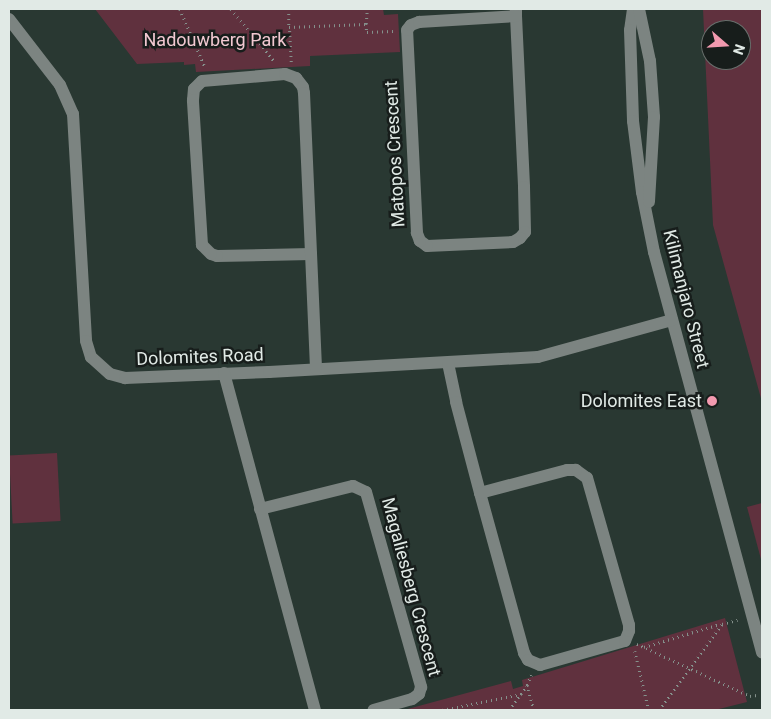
<!DOCTYPE html>
<style>
body{margin:0}
#map{position:relative;width:771px;height:719px;overflow:hidden;background:#293832;font-family:Roboto,sans-serif}
div>[style]{position:absolute}
.green>*{inset:0;background:#60313e;transform-origin:0 0}
.path>*{height:2.5px;margin-top:-1.25px;transform-origin:0;background:repeating-linear-gradient(90deg,#85918c 0 1px,transparent 0 5px)}
.minor>*{height:12px;margin:-6px;padding:0 6px;transform-origin:6px;border-radius:6px;background:#7c8481}
.dots>*{width:14px;height:14px;translate:-50% -50%;box-sizing:border-box;border:2px solid #171d1b;border-radius:50%}
span{translate:-50% -50%;white-space:nowrap;text-align:center;line-height:1.15;-webkit-text-stroke:5px #171d1b;paint-order:stroke}
.park-label{font-size:18px;color:#f2c8d1}
.street-label{font-size:18px;color:#e1eae6}
.poi-label{font-size:18px;color:#e1eae6}
.right{translate:-100% -50%;text-align:right}
.frame{position:absolute;inset:0;border:10px solid #e1eae6;pointer-events:none}
.north{position:absolute;left:701px;top:20px;width:50px;height:50px;box-sizing:border-box;background:#171d1b;border:1px solid #686f6c;border-radius:50%;rotate:109deg;font-size:14px;font-weight:700;line-height:20px;text-align:center;color:#e1eae6}
.north::after{content:'';display:block;margin:auto;width:18px;height:22px;background:#f29aaf;clip-path:polygon(50% 0,100% 100%,50% 72%,0 100%)}
</style>
<div id="map">
<div class="green">
<i style="clip-path:polygon(95px 9px,383px 9px,384px 15px,398px 14px,400px 52px,310px 56px,310px 66px,196px 72px,195px 64px,184px 65px,184px 62px,137px 64px)"></i>
<i style="clip-path:polygon(evenodd,703px 9px,762px 9px,762px 402px,713px 225px,703px 9px,711px 30px,741px 30px,741px 60px,711px 60px,711px 30px)"></i>
<i style="left:57px;top:453px;width:68px;height:48px;rotate:87deg"></i>
<i style="clip-path:polygon(762px 503px,762px 563px,747px 507px)"></i>
<i style="clip-path:polygon(725px 618px,747px 702px,715px 710px,404px 710px,511px 681px,513px 689px,523px 686px,522px 680px)"></i>
</div>
<div class="path">
<i style="left:180px;top:9px;width:63px;rotate:66.7deg"></i>
<i style="left:231px;top:9px;width:69px;rotate:50.3deg"></i>
<i style="left:289px;top:9px;width:18px;rotate:90deg"></i>
<i style="left:366px;top:24px;width:15px;rotate:-86deg"></i>
<i style="left:291px;top:62px;width:35px;rotate:-93deg"></i>
<i style="left:289px;top:27px;width:77px;rotate:-2.2deg"></i>
<i style="left:366px;top:24px;width:8px;rotate:83deg"></i>
<i style="left:367px;top:32px;width:26px;rotate:-2deg"></i>
<i style="left:637px;top:644px;width:124px;rotate:24.7deg"></i>
<i style="left:750px;top:696px;width:7px;rotate:-8deg"></i>
<i style="left:644px;top:647px;width:79px;rotate:-16.8deg"></i>
<i style="left:635px;top:651px;width:61px;rotate:76.7deg"></i>
<i style="left:527px;top:685px;width:11px;rotate:-68deg"></i>
<i style="left:442px;top:710px;width:81px;rotate:-11.4deg"></i>
<i style="left:509px;top:710px;width:31px;rotate:-54deg"></i>
<i style="left:527px;top:685px;width:26px;rotate:74deg"></i>
<i style="left:659px;top:710px;width:107px;rotate:-53.8deg"></i>
<i style="left:722px;top:624px;width:16px;rotate:-15deg"></i>
</div>
<div class="minor">
<i style="left:516px;top:9px;width:7px;rotate:90deg"></i>
<i style="left:516px;top:16px;width:171px;rotate:87.3deg"></i>
<i style="left:524px;top:187px;width:45px;rotate:88.7deg"></i>
<i style="left:525px;top:232px;width:8px;rotate:130deg"></i>
<i style="left:520px;top:238px;width:8px;rotate:150deg"></i>
<i style="left:513px;top:242px;width:86px;rotate:177.3deg"></i>
<i style="left:427px;top:246px;width:9px;rotate:-144deg"></i>
<i style="left:420px;top:241px;width:9px;rotate:-111deg"></i>
<i style="left:417px;top:233px;width:203px;rotate:-92.8deg"></i>
<i style="left:407px;top:30px;width:6px;rotate:-51deg"></i>
<i style="left:411px;top:25px;width:9px;rotate:-21deg"></i>
<i style="left:419px;top:22px;width:97px;rotate:-3.5deg"></i>
<i style="left:633px;top:9px;width:21px;rotate:98deg"></i>
<i style="left:630px;top:30px;width:91px;rotate:88.1deg"></i>
<i style="left:633px;top:121px;width:72px;rotate:82.8deg"></i>
<i style="left:642px;top:192px;width:61px;rotate:78.7deg"></i>
<i style="left:654px;top:252px;width:415px;rotate:74.9deg"></i>
<i style="left:639px;top:9px;width:53px;rotate:78.1deg"></i>
<i style="left:650px;top:61px;width:56px;rotate:85.9deg"></i>
<i style="left:654px;top:117px;width:85px;rotate:93.4deg"></i>
<i style="left:9px;top:19px;width:83px;rotate:52.3deg"></i>
<i style="left:60px;top:85px;width:32px;rotate:66deg"></i>
<i style="left:73px;top:114px;width:227px;rotate:86.7deg"></i>
<i style="left:86px;top:341px;width:17px;rotate:73deg"></i>
<i style="left:91px;top:357px;width:25px;rotate:42deg"></i>
<i style="left:110px;top:374px;width:16px;rotate:15deg"></i>
<i style="left:125px;top:378px;width:144px;rotate:-2.4deg"></i>
<i style="left:269px;top:372px;width:269px;rotate:-3.2deg"></i>
<i style="left:538px;top:357px;width:139px;rotate:-15.4deg"></i>
<i style="left:311px;top:254px;width:94px;rotate:178.8deg"></i>
<i style="left:217px;top:256px;width:6px;rotate:-162deg"></i>
<i style="left:211px;top:254px;width:13px;rotate:-135deg"></i>
<i style="left:202px;top:245px;width:145px;rotate:-93.6deg"></i>
<i style="left:193px;top:100px;width:11px;rotate:-85deg"></i>
<i style="left:194px;top:89px;width:11px;rotate:-45deg"></i>
<i style="left:202px;top:81px;width:83px;rotate:-4.8deg"></i>
<i style="left:285px;top:74px;width:12px;rotate:20deg"></i>
<i style="left:296px;top:78px;width:11px;rotate:52deg"></i>
<i style="left:303px;top:87px;width:6px;rotate:81deg"></i>
<i style="left:304px;top:93px;width:276px;rotate:87.5deg"></i>
<i style="left:448px;top:363px;width:40px;rotate:78deg"></i>
<i style="left:456px;top:402px;width:94px;rotate:75.2deg"></i>
<i style="left:480px;top:493px;width:166px;rotate:74.6deg"></i>
<i style="left:524px;top:653px;width:8px;rotate:60deg"></i>
<i style="left:528px;top:660px;width:13px;rotate:23deg"></i>
<i style="left:540px;top:665px;width:88px;rotate:-15.8deg"></i>
<i style="left:625px;top:641px;width:11px;rotate:-68deg"></i>
<i style="left:629px;top:631px;width:6px;rotate:-90deg"></i>
<i style="left:629px;top:625px;width:153px;rotate:-105.9deg"></i>
<i style="left:587px;top:478px;width:14px;rotate:-144deg"></i>
<i style="left:576px;top:470px;width:9px;rotate:180deg"></i>
<i style="left:567px;top:470px;width:90px;rotate:165.2deg"></i>
<i style="left:224px;top:373px;width:349px;rotate:74.9deg"></i>
<i style="left:260px;top:509px;width:96px;rotate:-13.9deg"></i>
<i style="left:353px;top:486px;width:14px;rotate:25deg"></i>
<i style="left:366px;top:492px;width:203px;rotate:74.2deg"></i>
<i style="left:421px;top:687px;width:7px;rotate:106deg"></i>
<i style="left:419px;top:694px;width:9px;rotate:144deg"></i>
<i style="left:412px;top:699px;width:40px;rotate:164deg"></i>
</div>
<div class="dots">
<i style="left:712px;top:401px;background:#f29aaf"></i>
</div>
<div class="park-label">
<span style="left:215px;top:40px">Nadouwberg Park</span>
</div>
<div class="street-label">
<span style="left:395px;top:154px;rotate:-93deg">Matopos Crescent</span>
<span style="left:686px;top:299px;rotate:76deg">Kilimanjaro Street</span>
<span style="left:200px;top:357px;rotate:-2deg">Dolomites Road</span>
<span style="left:411px;top:587px;rotate:75deg">Magaliesberg Crescent</span>
</div>
<div class="poi-label">
<span class="right" style="left:702px;top:401px">Dolomites East</span>
</div>
<div class="frame"></div>
<div class="north">N</div>
</div>
